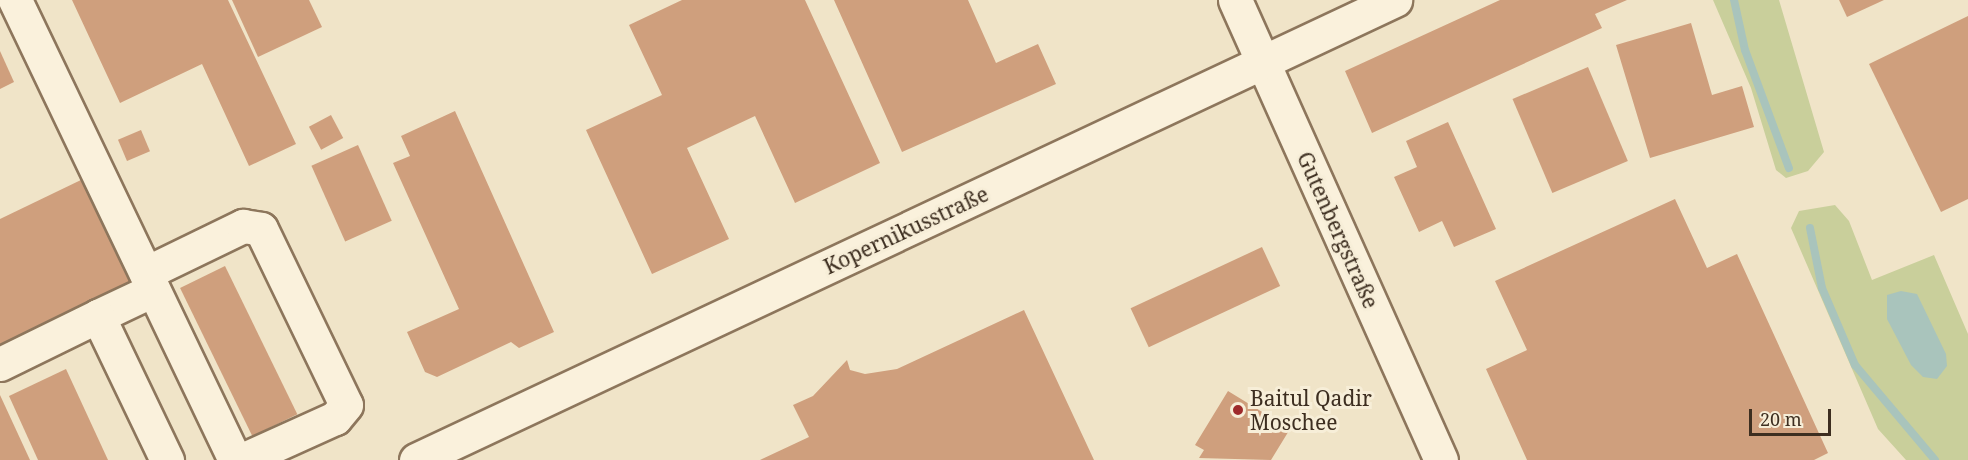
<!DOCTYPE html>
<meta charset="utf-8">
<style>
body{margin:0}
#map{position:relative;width:1968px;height:460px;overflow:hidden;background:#f0e4c8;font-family:"Noto Serif",serif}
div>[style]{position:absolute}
.green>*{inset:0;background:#c9cf9b}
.water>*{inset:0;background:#a9c4bc}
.stream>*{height:8px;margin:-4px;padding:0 4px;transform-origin:4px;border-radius:4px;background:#a9c4bc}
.building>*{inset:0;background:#cf9f7d;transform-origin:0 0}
.roads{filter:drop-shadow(2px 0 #8d765c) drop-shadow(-2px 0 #8d765c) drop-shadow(0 2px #8d765c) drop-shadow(0 -2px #8d765c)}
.minor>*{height:33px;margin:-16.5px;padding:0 16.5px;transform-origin:16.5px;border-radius:16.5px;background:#faf1dc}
.dots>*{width:16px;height:16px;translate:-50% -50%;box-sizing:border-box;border:3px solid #f7eed8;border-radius:50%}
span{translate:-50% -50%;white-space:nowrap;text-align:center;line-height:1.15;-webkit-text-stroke:6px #f7eed8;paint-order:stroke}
.street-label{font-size:21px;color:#3d2e20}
.poi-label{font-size:21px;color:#3d2e20}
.left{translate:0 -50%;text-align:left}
.scale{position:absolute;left:1749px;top:409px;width:82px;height:27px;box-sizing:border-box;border:3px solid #3d2e20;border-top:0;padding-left:8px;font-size:18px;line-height:21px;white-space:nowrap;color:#3d2e20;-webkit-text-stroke:4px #f7eed8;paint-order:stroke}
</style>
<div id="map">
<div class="green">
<i style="clip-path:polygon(1713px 0,1779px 0,1824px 152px,1808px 171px,1786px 178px,1776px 170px,1751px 88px)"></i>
<i style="clip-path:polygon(1835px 205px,1849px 221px,1872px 280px,1934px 255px,1968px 334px,1968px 460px,1906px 460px,1878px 429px,1791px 228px,1799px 211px)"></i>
</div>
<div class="water">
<i style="clip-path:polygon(1901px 291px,1917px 294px,1946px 354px,1947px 366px,1937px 379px,1923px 377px,1911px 365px,1887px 319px,1887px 295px)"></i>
</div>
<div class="stream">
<i style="left:1734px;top:0;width:51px;rotate:77.6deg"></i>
<i style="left:1745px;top:50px;width:126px;rotate:69.6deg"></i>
<i style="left:1810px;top:228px;width:61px;rotate:78.7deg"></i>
<i style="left:1822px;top:288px;width:84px;rotate:66.8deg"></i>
<i style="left:1855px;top:365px;width:124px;rotate:49.9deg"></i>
</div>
<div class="building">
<i style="clip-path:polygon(72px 0,228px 0,296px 144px,249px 166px,202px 64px,120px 103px)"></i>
<i style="clip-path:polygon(232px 0,309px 0,322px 27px,258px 57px)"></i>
<i style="clip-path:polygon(682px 0,805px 0,880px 163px,795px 203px,755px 116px,687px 148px,729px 239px,652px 274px,586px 130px,662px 95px,629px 25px)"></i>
<i style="clip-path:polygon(834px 0,968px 0,996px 63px,1038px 44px,1056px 84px,902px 152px)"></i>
<i style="clip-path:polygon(1500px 0,1627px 0,1595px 14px,1602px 28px,1372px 133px,1345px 71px)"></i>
<i style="clip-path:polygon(1839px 0,1884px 0,1847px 17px)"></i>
<i style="clip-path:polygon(1968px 16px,1968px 199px,1941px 212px,1869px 64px)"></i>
<i style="clip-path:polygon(1691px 23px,1712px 95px,1742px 86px,1754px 127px,1650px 158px,1616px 45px)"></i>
<i style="clip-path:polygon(0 51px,14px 82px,0 89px)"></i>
<i style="left:1588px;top:67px;width:102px;height:82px;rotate:67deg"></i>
<i style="clip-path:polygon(455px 111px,554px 332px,519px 348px,511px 342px,437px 377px,425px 372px,407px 332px,459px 309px,393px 163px,410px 156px,401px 136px)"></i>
<i style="left:331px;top:115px;width:26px;height:25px;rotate:62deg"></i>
<i style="clip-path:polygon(1448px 122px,1496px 229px,1454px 247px,1442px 221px,1419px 232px,1394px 177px,1417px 167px,1406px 141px)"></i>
<i style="left:141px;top:130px;width:23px;height:25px;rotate:67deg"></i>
<i style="left:358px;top:145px;width:83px;height:51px;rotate:66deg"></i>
<i style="clip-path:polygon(83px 179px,134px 286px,0 350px,0 219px)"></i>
<i style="clip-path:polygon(1675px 199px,1707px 268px,1737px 254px,1828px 453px,1814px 460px,1527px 460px,1486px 369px,1527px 350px,1495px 281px)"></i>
<i style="left:1262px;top:247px;width:43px;height:145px;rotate:65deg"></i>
<i style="left:225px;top:266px;width:165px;height:50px;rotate:64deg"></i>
<i style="clip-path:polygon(1024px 310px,1094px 460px,760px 460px,809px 437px,793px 405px,813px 396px,847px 360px,850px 370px,865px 374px,897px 369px)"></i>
<i style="clip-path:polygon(66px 369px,108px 460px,38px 460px,9px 396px)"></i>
<i style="clip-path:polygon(1228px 391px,1290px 429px,1271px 460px,1199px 458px,1204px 450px,1195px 445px)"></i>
<i style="clip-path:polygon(0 395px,30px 460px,0 460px)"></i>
</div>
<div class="roads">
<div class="minor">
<i style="left:15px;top:0;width:510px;rotate:64.44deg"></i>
<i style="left:1235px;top:0;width:504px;rotate:65.88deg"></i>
<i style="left:146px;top:273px;width:108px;rotate:-25.9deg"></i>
<i style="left:243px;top:226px;width:18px;rotate:9deg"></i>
<i style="left:261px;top:229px;width:195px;rotate:64.2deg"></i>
<i style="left:346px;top:405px;width:17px;rotate:130deg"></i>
<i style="left:335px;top:418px;width:102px;rotate:155.7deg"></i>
<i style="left:98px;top:316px;width:61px;rotate:-25.3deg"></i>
<i style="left:0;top:364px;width:109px;rotate:-26.1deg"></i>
<i style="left:98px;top:316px;width:160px;rotate:64.4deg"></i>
<i style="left:416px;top:460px;width:1082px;rotate:-25.17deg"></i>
</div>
</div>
<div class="dots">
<i style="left:1238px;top:410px;background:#9e2a2b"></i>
</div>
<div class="street-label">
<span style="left:906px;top:230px;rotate:-25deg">Kopernikusstraße</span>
<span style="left:1338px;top:230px;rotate:66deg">Gutenbergstraße</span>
</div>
<div class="poi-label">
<span class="left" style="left:1250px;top:410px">Baitul Qadir<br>Moschee</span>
</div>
<div class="scale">20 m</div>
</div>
